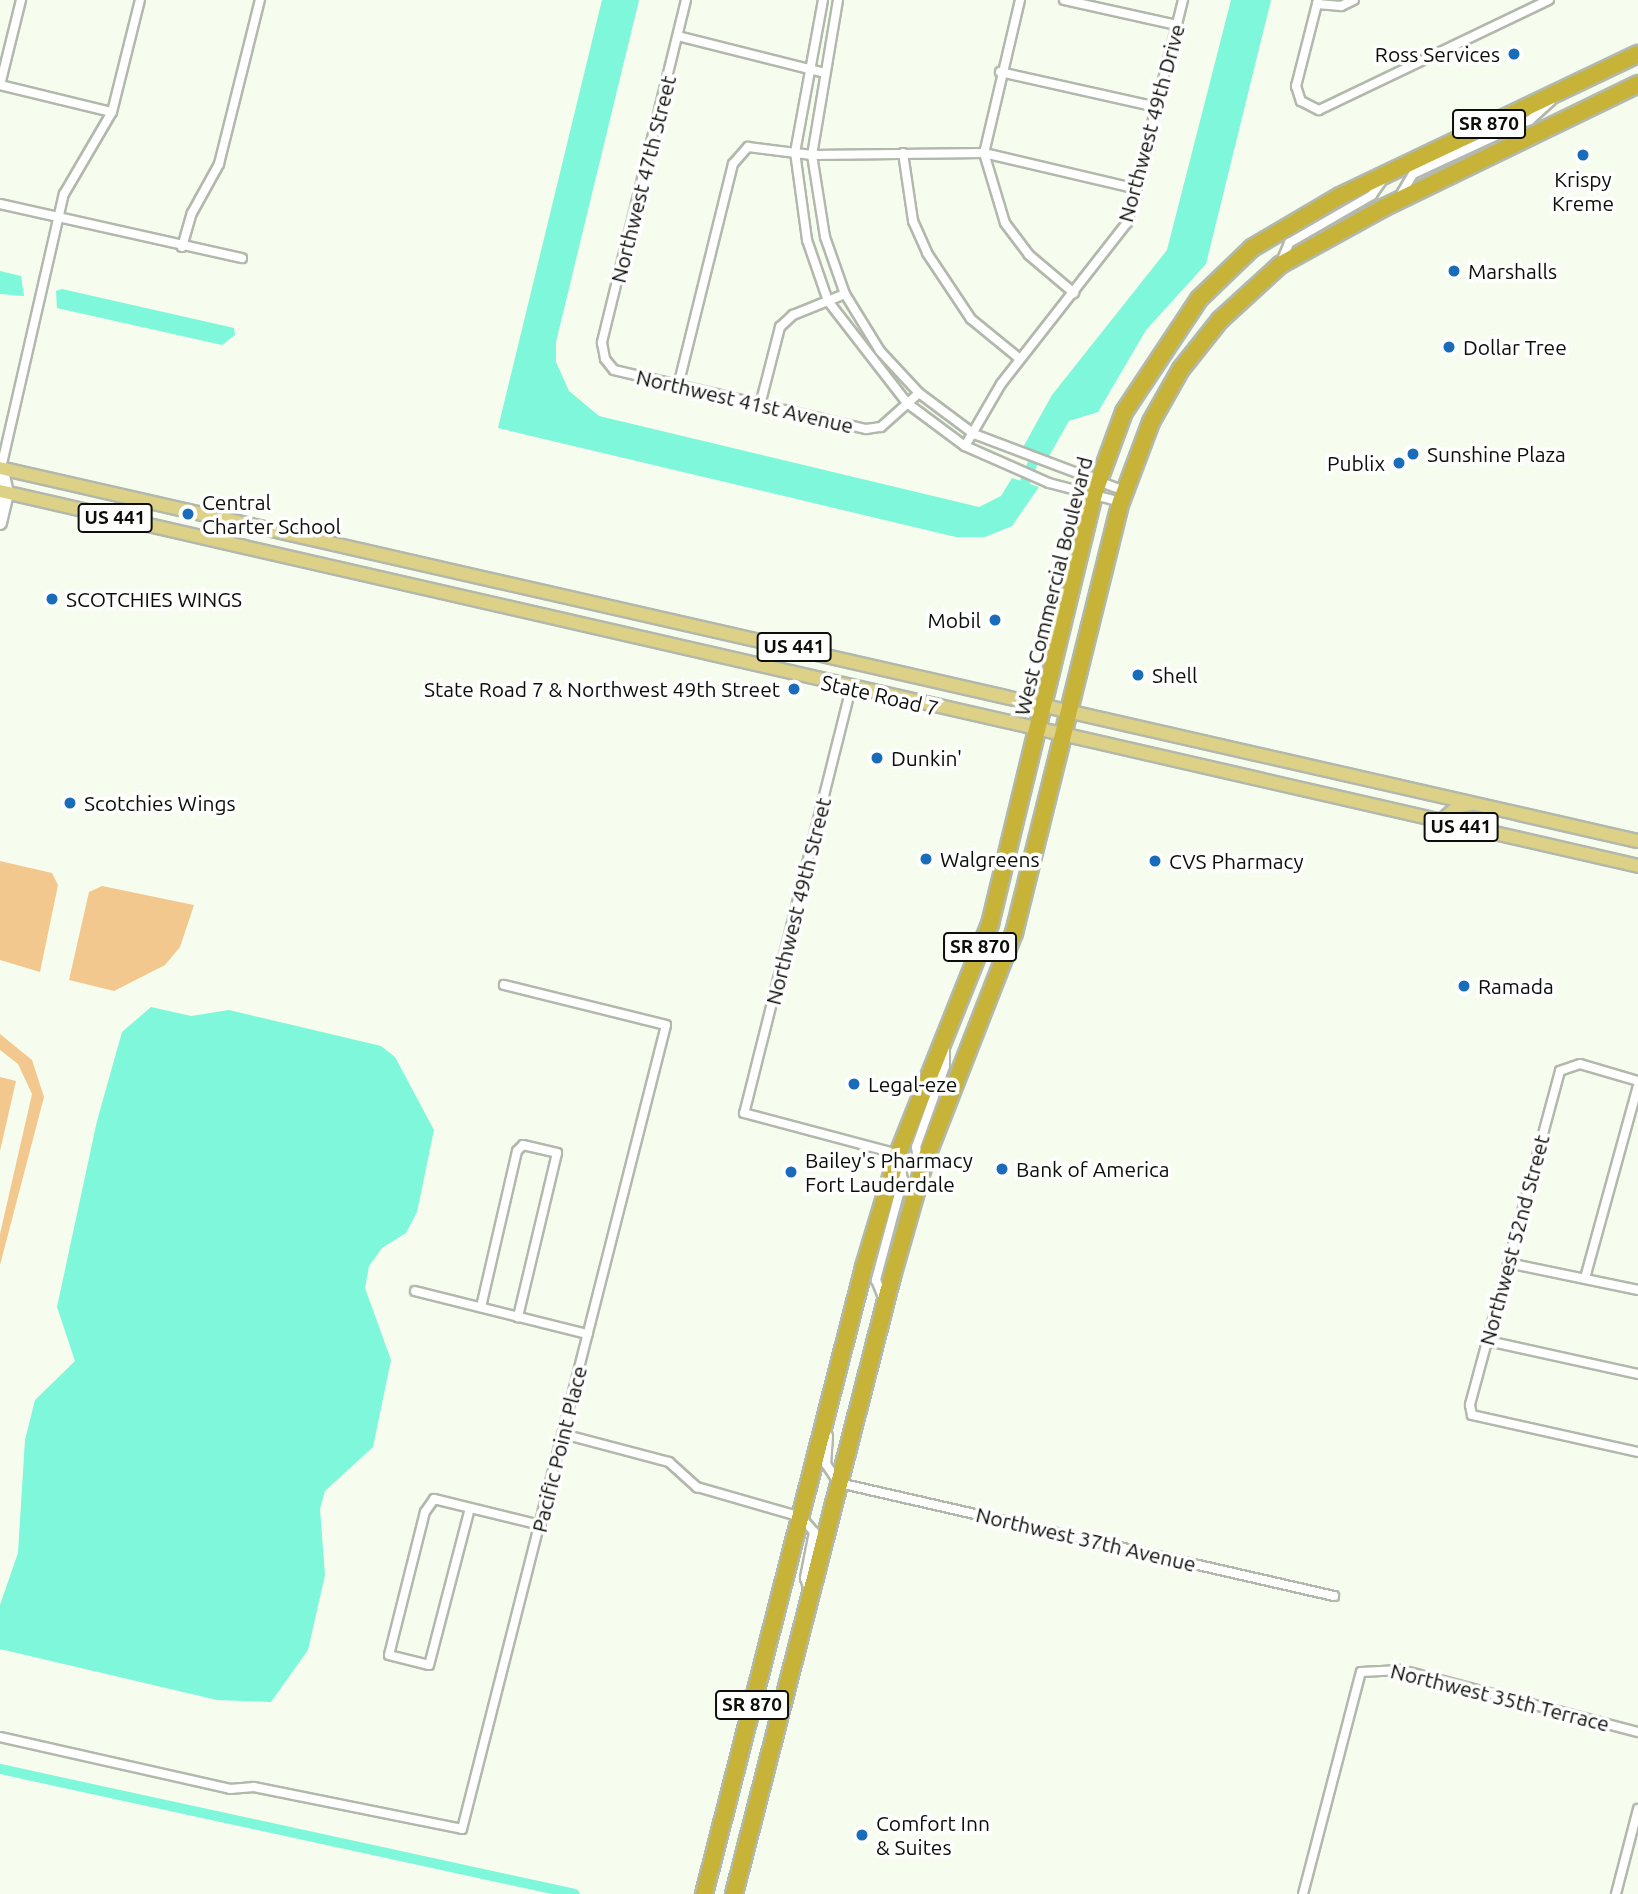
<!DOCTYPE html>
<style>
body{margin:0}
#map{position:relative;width:1638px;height:1894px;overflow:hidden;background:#f6fcee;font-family:Ubuntu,sans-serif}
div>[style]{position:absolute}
.green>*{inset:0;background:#f2c88e}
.water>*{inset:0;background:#7ef7da}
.canal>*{height:10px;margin:-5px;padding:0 5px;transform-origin:5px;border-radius:5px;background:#7ef7da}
.roads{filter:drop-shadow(2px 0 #b2b8ab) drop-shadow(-2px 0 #b2b8ab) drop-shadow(0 2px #b2b8ab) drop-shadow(0 -2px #b2b8ab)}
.street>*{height:8px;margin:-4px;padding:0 4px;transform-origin:4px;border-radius:4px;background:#fff}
.secondary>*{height:12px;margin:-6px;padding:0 6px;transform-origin:6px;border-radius:6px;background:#fff}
.primary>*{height:12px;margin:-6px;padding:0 6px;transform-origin:6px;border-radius:6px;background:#ddd188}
.highway>*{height:16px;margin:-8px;padding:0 8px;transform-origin:8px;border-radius:8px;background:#c6b338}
.dots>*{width:19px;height:19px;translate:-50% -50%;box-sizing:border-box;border:4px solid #fff;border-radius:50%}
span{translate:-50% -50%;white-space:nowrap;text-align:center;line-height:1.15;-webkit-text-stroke:7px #fff;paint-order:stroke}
.shield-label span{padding:2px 5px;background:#fff;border:2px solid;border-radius:5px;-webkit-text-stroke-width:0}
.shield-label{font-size:19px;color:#0c0e09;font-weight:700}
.poi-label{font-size:21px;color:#0c0e09}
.right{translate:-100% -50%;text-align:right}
.left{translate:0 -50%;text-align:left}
.street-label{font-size:21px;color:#0c0e09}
</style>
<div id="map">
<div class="green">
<i style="clip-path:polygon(0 861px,52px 873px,58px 885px,40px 972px,0 960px)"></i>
<i style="clip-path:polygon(102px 886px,194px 905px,180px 947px,165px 965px,114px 991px,69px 980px,89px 892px)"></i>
<i style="clip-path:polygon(0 1034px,32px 1060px,44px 1097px,0 1265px,0 1234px,32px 1094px,18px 1064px,0 1050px)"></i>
<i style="clip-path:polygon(0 1077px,16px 1081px,0 1151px)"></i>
</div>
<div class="water">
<i style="clip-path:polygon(602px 0,639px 0,556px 342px,556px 362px,569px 391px,599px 416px,979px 507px,1001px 496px,1012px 478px,1039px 487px,1012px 526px,985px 537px,956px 537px,498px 428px)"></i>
<i style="clip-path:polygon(1231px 0,1271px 0,1206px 264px,1146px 330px,1098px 412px,1069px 421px,1048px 458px,1022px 449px,1052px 395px,1167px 250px)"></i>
<i style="clip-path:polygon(0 271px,21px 276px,24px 296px,0 294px)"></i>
<i style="clip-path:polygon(62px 289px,234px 328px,235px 335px,222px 345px,57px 308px,56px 291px)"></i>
<i style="clip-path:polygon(151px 1007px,191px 1016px,229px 1010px,381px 1046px,395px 1057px,434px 1130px,417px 1212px,406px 1233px,382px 1248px,369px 1266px,365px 1288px,391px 1360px,373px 1447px,325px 1491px,320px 1509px,325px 1575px,308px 1650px,271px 1702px,217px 1700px,0 1649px,0 1605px,18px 1553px,25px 1440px,35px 1400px,75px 1361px,57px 1307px,97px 1121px,122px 1032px)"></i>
</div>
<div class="canal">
<i style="left:1020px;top:494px;width:50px;rotate:-67.6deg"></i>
<i style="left:0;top:1769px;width:588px;rotate:12.26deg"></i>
</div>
<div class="roads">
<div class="street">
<i style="left:686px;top:0;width:353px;rotate:103.8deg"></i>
<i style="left:602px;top:343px;width:16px;rotate:79deg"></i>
<i style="left:605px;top:359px;width:14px;rotate:51deg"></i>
<i style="left:614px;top:370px;width:259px;rotate:13.2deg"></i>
<i style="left:866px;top:429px;width:15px;rotate:-8deg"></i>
<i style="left:881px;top:427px;width:51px;rotate:-41.8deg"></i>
<i style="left:823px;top:0;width:155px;rotate:100.4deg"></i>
<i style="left:795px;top:152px;width:89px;rotate:82.2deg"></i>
<i style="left:807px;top:240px;width:65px;rotate:71deg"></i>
<i style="left:828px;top:301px;width:129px;rotate:52.2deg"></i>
<i style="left:907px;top:403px;width:72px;rotate:36.6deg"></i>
<i style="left:965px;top:446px;width:92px;rotate:23.8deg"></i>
<i style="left:1049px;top:483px;width:74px;rotate:14.8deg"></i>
<i style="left:838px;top:0;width:157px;rotate:99.5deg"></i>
<i style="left:812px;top:155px;width:83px;rotate:81deg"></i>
<i style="left:825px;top:237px;width:60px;rotate:70.7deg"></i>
<i style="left:845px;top:294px;width:67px;rotate:58.4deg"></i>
<i style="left:880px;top:351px;width:57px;rotate:47.1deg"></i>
<i style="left:919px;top:393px;width:69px;rotate:36.7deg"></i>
<i style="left:974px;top:434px;width:161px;rotate:20.7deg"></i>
<i style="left:1020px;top:0;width:157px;rotate:103.2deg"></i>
<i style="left:984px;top:153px;width:73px;rotate:73.3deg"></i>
<i style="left:1005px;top:223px;width:40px;rotate:53deg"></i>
<i style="left:1029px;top:255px;width:59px;rotate:40.2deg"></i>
<i style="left:1064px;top:0;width:116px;rotate:12.5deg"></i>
<i style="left:1318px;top:0;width:89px;rotate:104.3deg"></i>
<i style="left:1296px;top:86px;width:16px;rotate:72deg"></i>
<i style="left:1301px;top:101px;width:20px;rotate:27deg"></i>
<i style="left:1319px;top:110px;width:255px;rotate:-25.6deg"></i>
<i style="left:1317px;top:4px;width:24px;rotate:5deg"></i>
<i style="left:1341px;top:6px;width:14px;rotate:-25deg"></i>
<i style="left:678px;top:36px;width:147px;rotate:14.1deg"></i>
<i style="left:1000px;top:72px;width:160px;rotate:12.6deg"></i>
<i style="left:0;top:85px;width:115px;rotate:13.6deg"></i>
<i style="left:0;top:85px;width:88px;rotate:-76.1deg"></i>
<i style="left:903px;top:153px;width:69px;rotate:81.6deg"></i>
<i style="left:913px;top:221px;width:35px;rotate:66deg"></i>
<i style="left:927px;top:253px;width:79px;rotate:56.3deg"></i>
<i style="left:971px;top:319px;width:63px;rotate:39.2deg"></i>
<i style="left:1398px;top:199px;width:29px;rotate:-59deg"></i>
<i style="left:1413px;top:174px;width:129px;rotate:-24.8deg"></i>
<i style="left:1530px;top:120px;width:28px;rotate:-42deg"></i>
<i style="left:0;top:204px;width:248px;rotate:12.6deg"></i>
<i style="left:182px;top:247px;width:35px;rotate:-74deg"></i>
<i style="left:192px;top:213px;width:56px;rotate:-61.1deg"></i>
<i style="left:219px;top:164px;width:169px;rotate:-76deg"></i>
<i style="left:1281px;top:262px;width:21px;rotate:-67deg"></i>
<i style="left:1289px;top:243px;width:96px;rotate:-30deg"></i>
<i style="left:1372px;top:195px;width:21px;rotate:-55deg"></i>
<i style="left:678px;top:386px;width:229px;rotate:-76.1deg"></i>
<i style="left:733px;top:164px;width:23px;rotate:-49deg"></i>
<i style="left:748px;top:147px;width:64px;rotate:7.1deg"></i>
<i style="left:812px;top:155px;width:172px;rotate:-0.7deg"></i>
<i style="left:984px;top:153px;width:157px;rotate:13.2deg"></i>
<i style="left:760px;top:405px;width:81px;rotate:-75.6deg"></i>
<i style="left:780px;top:327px;width:18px;rotate:-43deg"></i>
<i style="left:793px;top:315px;width:56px;rotate:-22deg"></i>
<i style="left:965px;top:446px;width:72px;rotate:-59.9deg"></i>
<i style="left:1001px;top:384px;width:204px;rotate:-52deg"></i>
<i style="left:1127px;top:223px;width:230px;rotate:-75.9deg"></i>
<i style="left:1px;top:468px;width:281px;rotate:-77.1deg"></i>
<i style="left:64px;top:194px;width:95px;rotate:-59.7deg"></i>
<i style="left:112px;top:112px;width:115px;rotate:-76deg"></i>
<i style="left:851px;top:688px;width:438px;rotate:104.1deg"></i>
<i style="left:744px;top:1113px;width:159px;rotate:14.9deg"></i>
<i style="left:898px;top:1154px;width:25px;rotate:79deg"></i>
<i style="left:903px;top:1179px;width:105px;rotate:105deg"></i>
<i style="left:876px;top:1280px;width:24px;rotate:68deg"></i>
<i style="left:1638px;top:1081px;width:60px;rotate:-163.7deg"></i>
<i style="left:1580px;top:1064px;width:21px;rotate:161deg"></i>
<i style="left:1560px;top:1071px;width:346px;rotate:105.1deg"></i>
<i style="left:1470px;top:1405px;width:10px;rotate:79deg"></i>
<i style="left:1472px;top:1415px;width:170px;rotate:12.6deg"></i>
<i style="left:919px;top:1170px;width:23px;rotate:-97deg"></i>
<i style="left:916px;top:1147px;width:86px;rotate:-70.3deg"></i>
<i style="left:945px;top:1066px;width:25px;rotate:-90deg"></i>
<i style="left:1508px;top:1263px;width:133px;rotate:11.7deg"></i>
<i style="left:1585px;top:1278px;width:200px;rotate:-74.6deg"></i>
<i style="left:415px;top:1291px;width:178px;rotate:14deg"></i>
<i style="left:481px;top:1307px;width:160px;rotate:-77deg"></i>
<i style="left:517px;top:1151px;width:8px;rotate:-45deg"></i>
<i style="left:523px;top:1145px;width:35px;rotate:13deg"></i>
<i style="left:557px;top:1153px;width:169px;rotate:103.4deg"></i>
<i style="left:1488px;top:1341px;width:154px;rotate:12.4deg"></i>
<i style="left:563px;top:1434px;width:110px;rotate:14.8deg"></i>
<i style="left:669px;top:1462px;width:38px;rotate:42deg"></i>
<i style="left:697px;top:1487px;width:108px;rotate:16.1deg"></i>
<i style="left:801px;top:1517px;width:20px;rotate:49deg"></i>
<i style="left:814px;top:1532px;width:47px;rotate:101.1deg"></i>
<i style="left:805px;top:1578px;width:13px;rotate:72deg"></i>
<i style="left:828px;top:1436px;width:28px;rotate:94deg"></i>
<i style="left:826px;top:1464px;width:23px;rotate:56deg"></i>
<i style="left:839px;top:1483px;width:508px;rotate:12.86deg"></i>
<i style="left:470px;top:1508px;width:162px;rotate:104.6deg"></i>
<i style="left:429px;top:1665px;width:41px;rotate:-166deg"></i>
<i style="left:389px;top:1655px;width:147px;rotate:-75.9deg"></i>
<i style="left:425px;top:1512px;width:16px;rotate:-55deg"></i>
<i style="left:434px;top:1499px;width:110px;rotate:13.7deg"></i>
<i style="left:0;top:1737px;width:236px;rotate:12.7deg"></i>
<i style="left:230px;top:1789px;width:24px;rotate:-5deg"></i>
<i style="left:254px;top:1787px;width:212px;rotate:11.4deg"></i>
<i style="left:462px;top:1829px;width:829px;rotate:-75.76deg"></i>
<i style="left:666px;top:1025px;width:167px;rotate:-166.1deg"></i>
<i style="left:1303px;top:1894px;width:229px;rotate:-75.4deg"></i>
<i style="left:1361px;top:1672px;width:40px;rotate:-2.9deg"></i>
<i style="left:1401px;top:1670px;width:245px;rotate:14.7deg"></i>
<i style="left:1616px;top:1894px;width:88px;rotate:-75.5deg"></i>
</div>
<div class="secondary">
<i style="left:0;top:523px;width:31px;rotate:-77deg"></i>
<i style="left:7px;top:493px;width:26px;rotate:-103deg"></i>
</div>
<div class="primary">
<i style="left:0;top:468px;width:1680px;rotate:12.83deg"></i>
<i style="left:0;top:491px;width:1680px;rotate:12.89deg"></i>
<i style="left:1440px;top:822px;width:23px;rotate:-41deg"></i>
<i style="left:1457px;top:807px;width:13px;rotate:-13deg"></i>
</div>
<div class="highway">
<i style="left:704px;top:1894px;width:647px;rotate:-75.68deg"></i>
<i style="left:864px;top:1267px;width:118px;rotate:-73.3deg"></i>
<i style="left:898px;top:1154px;width:248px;rotate:-68.2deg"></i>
<i style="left:990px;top:924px;width:442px;rotate:-76.4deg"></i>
<i style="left:1094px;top:494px;width:87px;rotate:-69.9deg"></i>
<i style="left:1124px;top:412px;width:136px;rotate:-56.4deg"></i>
<i style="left:1199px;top:299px;width:74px;rotate:-43.9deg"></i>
<i style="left:1252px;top:248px;width:102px;rotate:-30.6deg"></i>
<i style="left:1340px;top:196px;width:330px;rotate:-25.5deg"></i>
<i style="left:734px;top:1894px;width:641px;rotate:-75.64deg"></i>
<i style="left:893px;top:1273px;width:116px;rotate:-74.1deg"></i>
<i style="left:925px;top:1161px;width:245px;rotate:-68.7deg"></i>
<i style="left:1014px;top:933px;width:444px;rotate:-76.1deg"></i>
<i style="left:1121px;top:502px;width:85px;rotate:-69.4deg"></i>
<i style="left:1151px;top:422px;width:61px;rotate:-60.5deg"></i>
<i style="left:1181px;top:369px;width:63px;rotate:-51.5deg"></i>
<i style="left:1220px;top:320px;width:81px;rotate:-42.5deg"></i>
<i style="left:1280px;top:265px;width:120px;rotate:-28.9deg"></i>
<i style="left:1385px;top:207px;width:281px;rotate:-25.9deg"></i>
</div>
</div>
<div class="dots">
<i style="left:1514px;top:54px;background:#196cba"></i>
<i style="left:1583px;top:155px;background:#196cba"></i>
<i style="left:1454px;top:271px;background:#196cba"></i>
<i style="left:1449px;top:347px;background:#196cba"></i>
<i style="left:1413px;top:454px;background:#196cba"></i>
<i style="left:1399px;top:463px;background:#196cba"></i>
<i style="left:188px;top:514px;background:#196cba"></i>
<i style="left:52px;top:599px;background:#196cba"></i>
<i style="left:995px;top:620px;background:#196cba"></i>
<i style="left:1138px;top:675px;background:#196cba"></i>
<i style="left:794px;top:689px;background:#196cba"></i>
<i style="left:877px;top:758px;background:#196cba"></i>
<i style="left:70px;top:803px;background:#196cba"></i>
<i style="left:926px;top:859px;background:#196cba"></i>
<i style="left:1155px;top:861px;background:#196cba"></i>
<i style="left:1464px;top:986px;background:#196cba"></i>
<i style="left:854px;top:1084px;background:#196cba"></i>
<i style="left:1002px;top:1169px;background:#196cba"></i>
<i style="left:791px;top:1172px;background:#196cba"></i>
<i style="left:862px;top:1835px;background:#196cba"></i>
</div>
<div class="shield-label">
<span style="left:1489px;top:124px">SR 870</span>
<span style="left:115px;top:518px">US 441</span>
<span style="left:794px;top:647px">US 441</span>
<span style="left:1461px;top:827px">US 441</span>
<span style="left:980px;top:947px">SR 870</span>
<span style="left:752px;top:1705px">SR 870</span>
</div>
<div class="poi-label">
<span class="right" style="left:1500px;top:54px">Ross Services</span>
<span style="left:1583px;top:191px">Krispy<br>Kreme</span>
<span class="left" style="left:1468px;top:271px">Marshalls</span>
<span class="left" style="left:1463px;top:347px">Dollar Tree</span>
<span class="left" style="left:1427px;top:454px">Sunshine Plaza</span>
<span class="right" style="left:1385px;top:463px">Publix</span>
<span class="left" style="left:202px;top:514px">Central<br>Charter School</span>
<span class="left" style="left:66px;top:599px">SCOTCHIES WINGS</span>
<span class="right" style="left:981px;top:620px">Mobil</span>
<span class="left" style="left:1152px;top:675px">Shell</span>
<span class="right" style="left:780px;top:689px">State Road 7 &amp; Northwest 49th Street</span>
<span class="left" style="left:891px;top:758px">Dunkin'</span>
<span class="left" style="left:84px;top:803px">Scotchies Wings</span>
<span class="left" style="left:940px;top:859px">Walgreens</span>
<span class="left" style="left:1169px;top:861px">CVS Pharmacy</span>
<span class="left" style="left:1478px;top:986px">Ramada</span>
<span class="left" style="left:868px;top:1084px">Legal-eze</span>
<span class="left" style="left:805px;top:1172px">Bailey's Pharmacy<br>Fort Lauderdale</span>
<span class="left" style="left:1016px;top:1169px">Bank of America</span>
<span class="left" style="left:876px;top:1835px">Comfort Inn<br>&amp; Suites</span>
</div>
<div class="street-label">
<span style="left:1151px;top:123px;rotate:-75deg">Northwest 49th Drive</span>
<span style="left:643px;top:179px;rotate:-76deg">Northwest 47th Street</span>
<span style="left:745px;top:401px;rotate:13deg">Northwest 41st Avenue</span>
<span style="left:1053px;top:586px;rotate:-76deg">West Commercial Boulevard</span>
<span style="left:880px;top:695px;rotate:13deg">State Road 7</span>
<span style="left:798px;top:901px;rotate:-76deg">Northwest 49th Street</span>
<span style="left:1514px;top:1240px;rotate:-75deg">Northwest 52nd Street</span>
<span style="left:559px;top:1449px;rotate:-76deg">Pacific Point Place</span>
<span style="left:1086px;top:1539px;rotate:13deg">Northwest 37th Avenue</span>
<span style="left:1500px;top:1697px;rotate:14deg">Northwest 35th Terrace</span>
</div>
</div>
